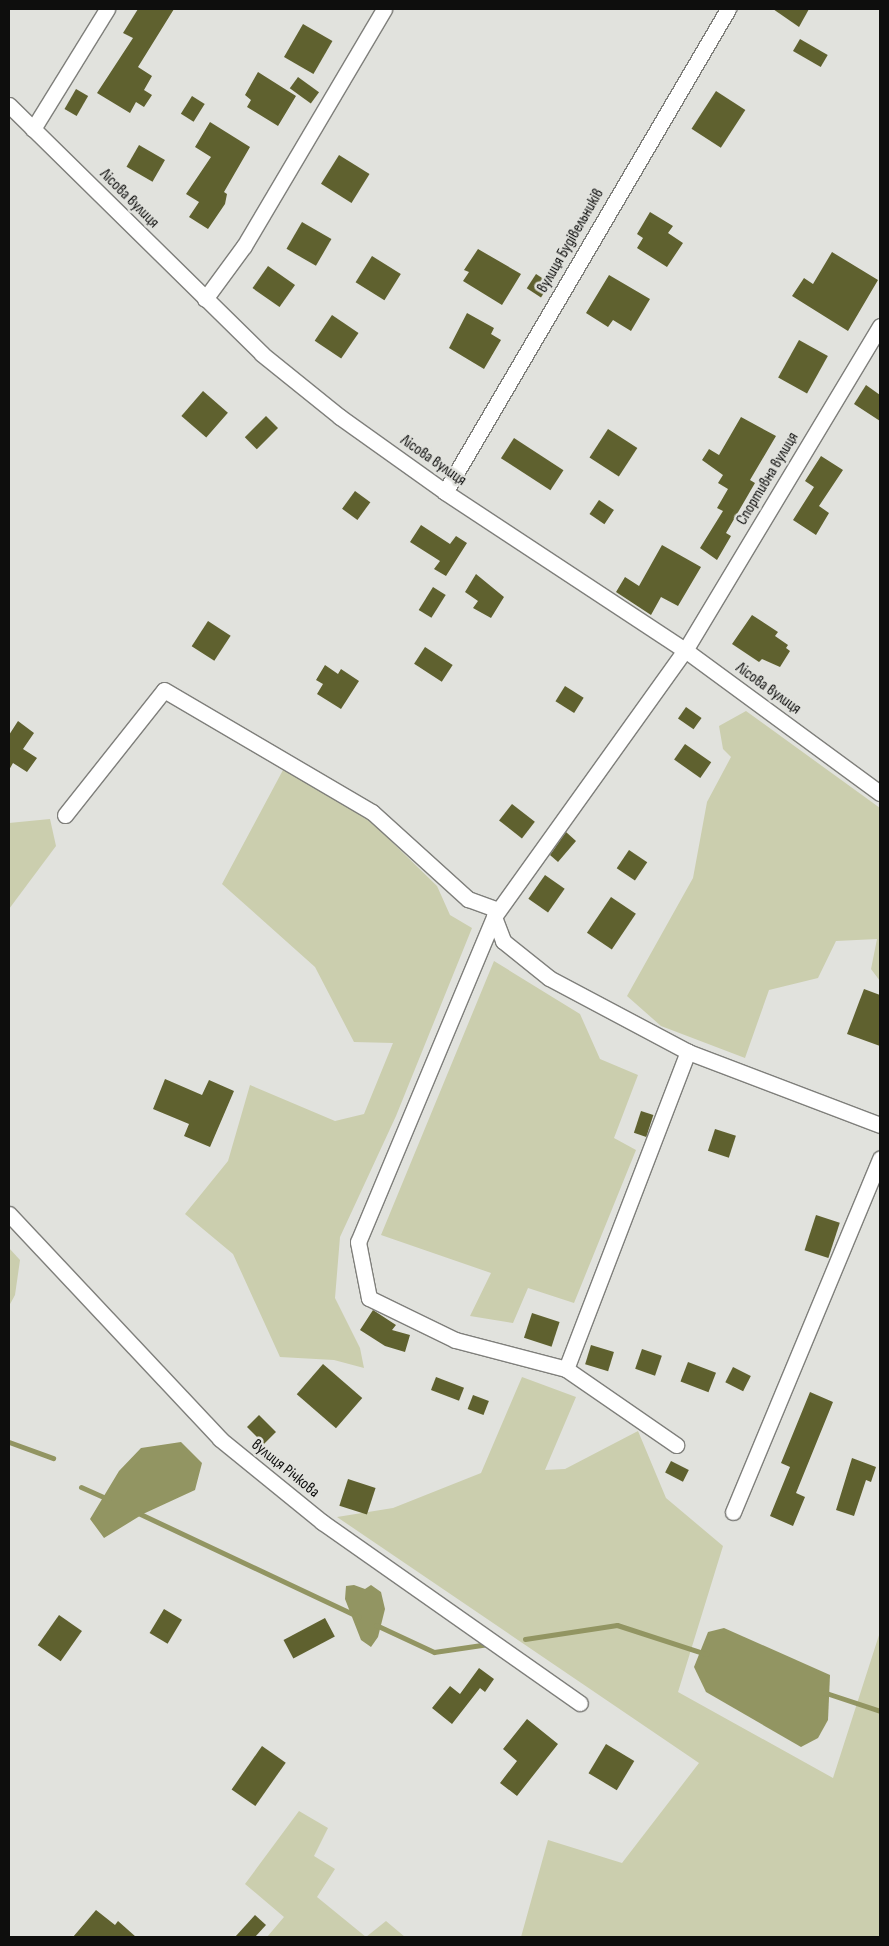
<!DOCTYPE html>
<meta charset="utf-8">
<style>
body{margin:0}
#map{position:relative;width:889px;height:1946px;overflow:hidden;background:#e1e2dd;font-family:"Sofia Sans Condensed",sans-serif}
div>[style]{position:absolute}
.green>*{inset:0;background:#cbceae}
.water>*{inset:0;background:#929562}
.stream>*{height:5px;margin:-2.5px;padding:0 2.5px;transform-origin:2.5px;border-radius:2.5px;background:#929562}
.building>*{inset:0;background:#5f612f;transform-origin:0 0}
.roads{filter:drop-shadow(1px 0 #7f7f7b) drop-shadow(-1px 0 #7f7f7b) drop-shadow(0 1px #7f7f7b) drop-shadow(0 -1px #7f7f7b)}
.street>*{height:15px;margin:-7.5px;padding:0 7.5px;transform-origin:7.5px;border-radius:7.5px;background:#fff}
span{translate:-50% -50%;white-space:nowrap;text-align:center;line-height:1.15;-webkit-text-stroke:5px #e1e2dd;paint-order:stroke}
.street-label{font-size:16px;color:#0e0e0d}
.frame{position:absolute;inset:0;border:10px solid #0e0e0d;pointer-events:none}
</style>
<div id="map">
<div class="green">
<i style="clip-path:polygon(746px 711px,880px 808px,880px 981px,871px 969px,877px 939px,836px 941px,818px 978px,769px 990px,745px 1058px,661px 1026px,627px 996px,693px 878px,707px 802px,731px 757px,723px 749px,719px 726px)"></i>
<i style="clip-path:polygon(283px 770px,349px 800px,437px 886px,450px 915px,472px 928px,396px 1116px,340px 1237px,335px 1298px,360px 1348px,364px 1368px,334px 1360px,280px 1357px,233px 1254px,185px 1214px,228px 1161px,250px 1085px,335px 1121px,364px 1114px,393px 1043px,354px 1042px,315px 967px,222px 884px)"></i>
<i style="clip-path:polygon(50px 819px,56px 846px,9px 909px,9px 823px)"></i>
<i style="clip-path:polygon(494px 961px,580px 1014px,600px 1059px,638px 1075px,614px 1138px,636px 1150px,574px 1303px,528px 1288px,513px 1323px,470px 1316px,491px 1273px,381px 1235px)"></i>
<i style="clip-path:polygon(9px 1248px,20px 1260px,15px 1295px,9px 1306px)"></i>
<i style="clip-path:polygon(522px 1377px,576px 1397px,545px 1470px,565px 1469px,638px 1431px,666px 1498px,723px 1546px,678px 1692px,833px 1778px,880px 1632px,880px 1937px,521px 1937px,548px 1840px,622px 1863px,699px 1763px,337px 1517px,393px 1508px,481px 1473px)"></i>
<i style="clip-path:polygon(299px 1811px,328px 1828px,314px 1856px,335px 1869px,317px 1897px,366px 1937px,267px 1937px,284px 1917px,245px 1884px)"></i>
<i style="clip-path:polygon(386px 1921px,405px 1937px,366px 1937px)"></i>
</div>
<div class="water">
<i style="clip-path:polygon(181px 1442px,202px 1463px,195px 1490px,143px 1514px,104px 1538px,90px 1519px,119px 1471px,141px 1448px)"></i>
<i style="clip-path:polygon(354px 1585px,365px 1589px,371px 1585px,381px 1592px,385px 1609px,378px 1637px,371px 1647px,361px 1640px,345px 1599px,346px 1586px)"></i>
<i style="clip-path:polygon(724px 1628px,830px 1675px,828px 1720px,818px 1738px,801px 1747px,706px 1692px,694px 1667px,708px 1632px)"></i>
</div>
<div class="stream">
<i style="left:9px;top:1442px;width:47px;rotate:20deg"></i>
<i style="left:81px;top:1487px;width:30px;rotate:24deg"></i>
<i style="left:136px;top:1512px;width:246px;rotate:25.2deg"></i>
<i style="left:376px;top:1625px;width:64px;rotate:25deg"></i>
<i style="left:434px;top:1652px;width:55px;rotate:-8.4deg"></i>
<i style="left:525px;top:1639px;width:93px;rotate:-8.7deg"></i>
<i style="left:617px;top:1625px;width:94px;rotate:18deg"></i>
<i style="left:823px;top:1692px;width:60px;rotate:18.4deg"></i>
</div>
<div class="building">
<i style="clip-path:polygon(138px 9px,174px 9px,138px 67px,152px 76px,144px 90px,152px 95px,144px 107px,136px 102px,130px 113px,97px 93px,133px 38px,123px 33px)"></i>
<i style="clip-path:polygon(773px 9px,809px 9px,799px 27px)"></i>
<i style="left:303px;top:24px;width:34px;height:38px;rotate:30deg"></i>
<i style="left:800px;top:39px;width:32px;height:14px;rotate:30deg"></i>
<i style="clip-path:polygon(258px 72px,296px 96px,278px 126px,247px 107px,251px 100px,245px 95px)"></i>
<i style="left:298px;top:77px;width:26px;height:14px;rotate:36deg"></i>
<i style="left:76px;top:89px;width:14px;height:23px;rotate:30deg"></i>
<i style="left:716px;top:91px;width:35px;height:45px;rotate:33deg"></i>
<i style="left:192px;top:96px;width:15px;height:21px;rotate:32deg"></i>
<i style="clip-path:polygon(210px 122px,250px 147px,224px 192px,227px 194px,225px 204px,208px 229px,189px 217px,199px 202px,186px 194px,211px 157px,195px 147px)"></i>
<i style="left:139px;top:145px;width:30px;height:25px;rotate:30deg"></i>
<i style="left:339px;top:155px;width:36px;height:34px;rotate:32deg"></i>
<i style="clip-path:polygon(650px 212px,673px 226px,668px 233px,683px 243px,667px 267px,637px 248px,643px 238px,637px 234px)"></i>
<i style="left:302px;top:222px;width:34px;height:31px;rotate:30deg"></i>
<i style="clip-path:polygon(478px 249px,521px 274px,502px 305px,463px 281px,469px 272px,464px 270px)"></i>
<i style="clip-path:polygon(832px 252px,878px 280px,848px 331px,792px 296px,804px 278px,813px 284px)"></i>
<i style="left:372px;top:256px;width:34px;height:31px;rotate:32deg"></i>
<i style="left:268px;top:266px;width:33px;height:27px;rotate:35deg"></i>
<i style="left:536px;top:274px;width:17px;height:17px;rotate:33deg"></i>
<i style="clip-path:polygon(609px 275px,650px 299px,631px 331px,613px 320px,608px 327px,586px 313px)"></i>
<i style="clip-path:polygon(467px 313px,494px 328px,491px 334px,501px 340px,484px 369px,449px 348px)"></i>
<i style="left:332px;top:315px;width:32px;height:31px;rotate:34deg"></i>
<i style="left:799px;top:340px;width:33px;height:43px;rotate:29deg"></i>
<i style="clip-path:polygon(866px 385px,880px 395px,880px 421px,854px 404px)"></i>
<i style="left:203px;top:391px;width:33px;height:33px;rotate:41deg"></i>
<i style="left:266px;top:416px;width:17px;height:30px;rotate:45deg"></i>
<i style="clip-path:polygon(741px 417px,776px 436px,750px 480px,755px 483px,726px 533px,731px 536px,717px 560px,700px 548px,723px 511px,717px 508px,728px 489px,718px 483px,723px 475px,702px 460px,709px 449px,719px 455px)"></i>
<i style="left:608px;top:429px;width:35px;height:34px;rotate:33deg"></i>
<i style="left:514px;top:438px;width:59px;height:24px;rotate:33deg"></i>
<i style="clip-path:polygon(821px 456px,843px 470px,819px 506px,829px 513px,816px 535px,793px 520px,814px 487px,805px 481px)"></i>
<i style="left:355px;top:491px;width:19px;height:22px;rotate:36deg"></i>
<i style="left:599px;top:500px;width:18px;height:17px;rotate:34deg"></i>
<i style="clip-path:polygon(421px 525px,450px 544px,456px 536px,467px 543px,446px 576px,434px 569px,440px 561px,410px 542px)"></i>
<i style="clip-path:polygon(662px 545px,701px 567px,678px 606px,661px 597px,651px 615px,616px 592px,625px 577px,639px 586px)"></i>
<i style="clip-path:polygon(476px 574px,504px 597px,491px 618px,473px 608px,478px 601px,465px 592px)"></i>
<i style="left:433px;top:587px;width:15px;height:27px;rotate:32deg"></i>
<i style="clip-path:polygon(752px 615px,778px 632px,775px 636px,788px 645px,786px 648px,790px 651px,780px 667px,762px 659px,759px 662px,732px 644px)"></i>
<i style="left:208px;top:621px;width:27px;height:30px;rotate:33deg"></i>
<i style="left:425px;top:647px;width:33px;height:20px;rotate:33deg"></i>
<i style="clip-path:polygon(325px 665px,338px 674px,341px 669px,359px 681px,341px 709px,317px 694px,323px 684px,316px 680px)"></i>
<i style="left:565px;top:686px;width:22px;height:18px;rotate:32deg"></i>
<i style="left:686px;top:707px;width:19px;height:14px;rotate:35deg"></i>
<i style="clip-path:polygon(18px 721px,34px 733px,23px 749px,37px 758px,27px 772px,13px 763px,9px 770px,9px 735px)"></i>
<i style="left:685px;top:744px;width:32px;height:19px;rotate:35deg"></i>
<i style="left:512px;top:804px;width:29px;height:21px;rotate:38deg"></i>
<i style="clip-path:polygon(566px 832px,576px 841px,558px 862px,550px 855px)"></i>
<i style="left:629px;top:850px;width:22px;height:22px;rotate:34deg"></i>
<i style="left:545px;top:875px;width:24px;height:29px;rotate:35deg"></i>
<i style="left:611px;top:897px;width:30px;height:43px;rotate:34deg"></i>
<i style="clip-path:polygon(864px 989px,880px 995px,880px 1046px,847px 1034px)"></i>
<i style="clip-path:polygon(165px 1079px,202px 1095px,209px 1080px,234px 1091px,210px 1147px,184px 1136px,189px 1124px,153px 1109px)"></i>
<i style="left:641px;top:1111px;width:13px;height:23px;rotate:18deg"></i>
<i style="left:715px;top:1129px;width:22px;height:23px;rotate:18deg"></i>
<i style="left:816px;top:1215px;width:25px;height:37px;rotate:18deg"></i>
<i style="clip-path:polygon(373px 1310px,396px 1325px,392px 1330px,410px 1335px,405px 1352px,385px 1346px,360px 1330px)"></i>
<i style="left:532px;top:1313px;width:29px;height:26px;rotate:18deg"></i>
<i style="left:591px;top:1345px;width:24px;height:20px;rotate:17deg"></i>
<i style="left:642px;top:1349px;width:21px;height:21px;rotate:19deg"></i>
<i style="left:688px;top:1362px;width:30px;height:21px;rotate:21deg"></i>
<i style="left:323px;top:1364px;width:52px;height:40px;rotate:41deg"></i>
<i style="left:733px;top:1367px;width:20px;height:17px;rotate:27deg"></i>
<i style="left:436px;top:1377px;width:30px;height:14px;rotate:21deg"></i>
<i style="clip-path:polygon(810px 1392px,833px 1402px,796px 1493px,805px 1497px,793px 1526px,770px 1516px,790px 1467px,781px 1463px)"></i>
<i style="left:473px;top:1395px;width:17px;height:15px;rotate:21deg"></i>
<i style="left:259px;top:1415px;width:24px;height:17px;rotate:45deg"></i>
<i style="clip-path:polygon(852px 1458px,876px 1467px,871px 1482px,866px 1480px,854px 1516px,836px 1510px)"></i>
<i style="left:671px;top:1461px;width:20px;height:13px;rotate:27deg"></i>
<i style="left:348px;top:1479px;width:29px;height:28px;rotate:18deg"></i>
<i style="left:164px;top:1609px;width:21px;height:28px;rotate:31deg"></i>
<i style="left:59px;top:1615px;width:28px;height:37px;rotate:35deg"></i>
<i style="left:325px;top:1618px;width:21px;height:47px;rotate:62deg"></i>
<i style="clip-path:polygon(479px 1668px,494px 1679px,485px 1692px,480px 1688px,452px 1724px,432px 1708px,450px 1686px,460px 1694px)"></i>
<i style="clip-path:polygon(527px 1719px,558px 1744px,517px 1796px,500px 1783px,517px 1761px,503px 1749px)"></i>
<i style="left:606px;top:1744px;width:33px;height:34px;rotate:31deg"></i>
<i style="left:262px;top:1746px;width:29px;height:53px;rotate:35deg"></i>
<i style="clip-path:polygon(96px 1910px,115px 1925px,118px 1921px,136px 1937px,73px 1937px)"></i>
<i style="clip-path:polygon(255px 1915px,266px 1925px,255px 1937px,235px 1937px)"></i>
</div>
<div class="roads">
<div class="street">
<i style="left:9px;top:105px;width:355px;rotate:44.5deg"></i>
<i style="left:262px;top:354px;width:100px;rotate:38.9deg"></i>
<i style="left:340px;top:417px;width:129px;rotate:35.5deg"></i>
<i style="left:445px;top:492px;width:287px;rotate:33.4deg"></i>
<i style="left:685px;top:650px;width:242px;rotate:36.3deg"></i>
<i style="left:33px;top:129px;width:141px;rotate:-58.3deg"></i>
<i style="left:205px;top:299px;width:66px;rotate:-53.7deg"></i>
<i style="left:244px;top:246px;width:275px;rotate:-59.4deg"></i>
<i style="left:880px;top:326px;width:378px;rotate:121deg"></i>
<i style="left:685px;top:650px;width:328px;rotate:125.6deg"></i>
<i style="left:494px;top:917px;width:26px;rotate:69deg"></i>
<i style="left:503px;top:941px;width:59px;rotate:38.8deg"></i>
<i style="left:549px;top:978px;width:157px;rotate:28deg"></i>
<i style="left:688px;top:1052px;width:205px;rotate:20.8deg"></i>
<i style="left:445px;top:492px;width:560px;rotate:-59.63deg"></i>
<i style="left:65px;top:815px;width:159px;rotate:-51.6deg"></i>
<i style="left:164px;top:690px;width:241px;rotate:30.4deg"></i>
<i style="left:372px;top:812px;width:130px;rotate:42.2deg"></i>
<i style="left:468px;top:899px;width:30px;rotate:20deg"></i>
<i style="left:494px;top:917px;width:352px;rotate:112.7deg"></i>
<i style="left:358px;top:1242px;width:57px;rotate:78.9deg"></i>
<i style="left:369px;top:1298px;width:96px;rotate:26deg"></i>
<i style="left:455px;top:1340px;width:115px;rotate:14.6deg"></i>
<i style="left:566px;top:1369px;width:134px;rotate:34.6deg"></i>
<i style="left:9px;top:1214px;width:308px;rotate:46.8deg"></i>
<i style="left:220px;top:1439px;width:132px;rotate:39.1deg"></i>
<i style="left:322px;top:1522px;width:315px;rotate:35.1deg"></i>
<i style="left:566px;top:1369px;width:340px;rotate:-69deg"></i>
<i style="left:733px;top:1512px;width:383px;rotate:-67.4deg"></i>
</div>
</div>
<div class="street-label">
<span style="left:129px;top:199px;rotate:45deg">Лісова вулиця</span>
<span style="left:571px;top:241px;rotate:-60deg">вулиця Будівельників</span>
<span style="left:433px;top:461px;rotate:35deg">Лісова вулиця</span>
<span style="left:768px;top:479px;rotate:-59deg">Спортивна вулиця</span>
<span style="left:768px;top:689px;rotate:36deg">Лісова вулиця</span>
<span style="left:285px;top:1469px;rotate:39deg">вулиця Річкова</span>
</div>
<div class="frame"></div>
</div>
